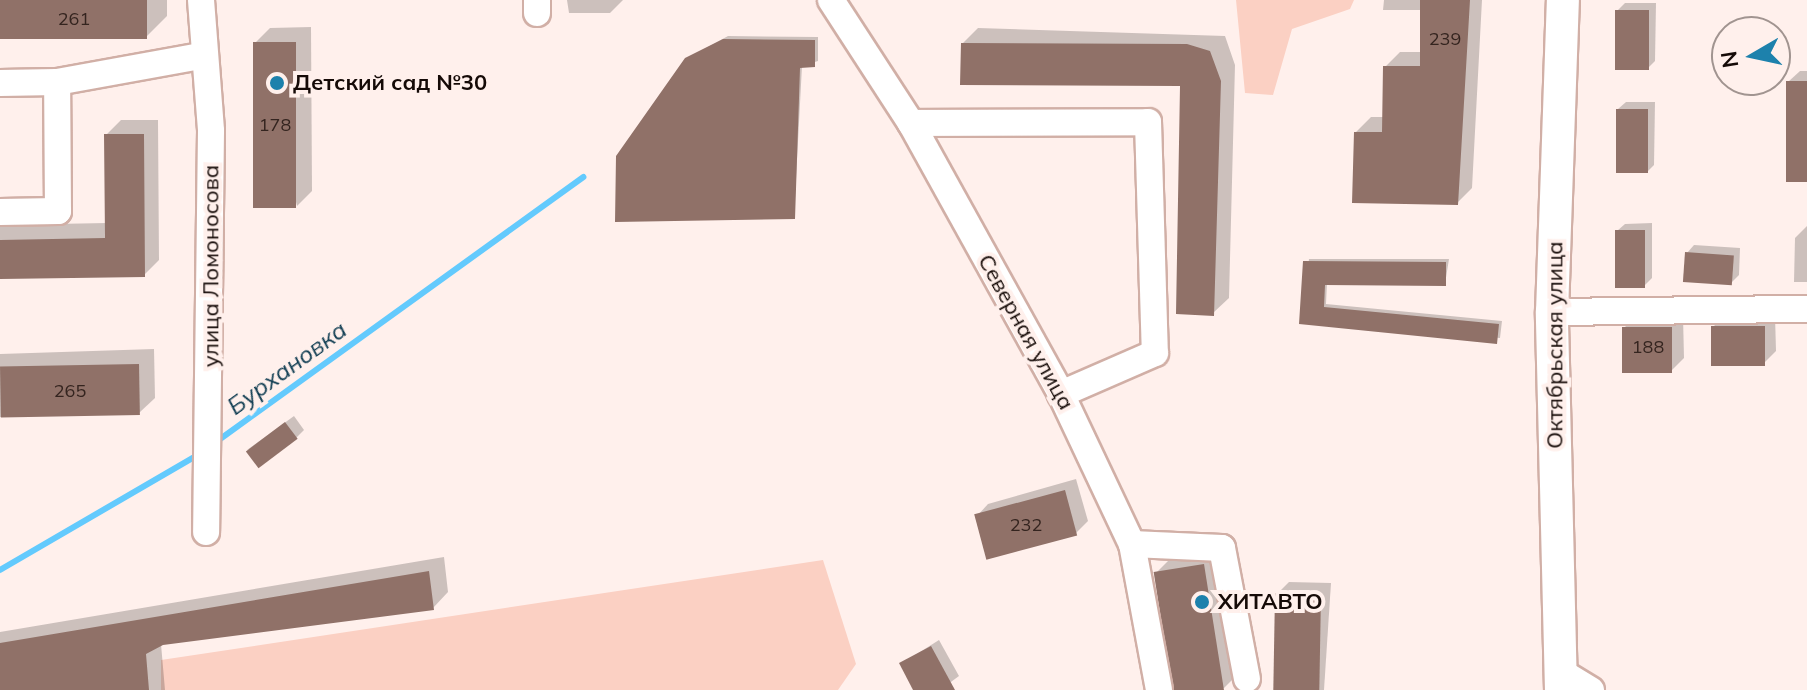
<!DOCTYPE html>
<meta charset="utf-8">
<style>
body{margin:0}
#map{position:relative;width:1807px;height:690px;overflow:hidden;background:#fff0ec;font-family:Mulish,sans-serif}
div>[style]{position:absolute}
.green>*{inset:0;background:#fbd0c3}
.shadow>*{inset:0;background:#0003}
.stream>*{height:6px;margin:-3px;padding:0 3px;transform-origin:3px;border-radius:3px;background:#63cafd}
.building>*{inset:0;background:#907168;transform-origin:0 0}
.roads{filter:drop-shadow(2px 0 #d1afa6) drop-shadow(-2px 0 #d1afa6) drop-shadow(0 2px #d1afa6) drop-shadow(0 -2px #d1afa6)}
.minor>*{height:26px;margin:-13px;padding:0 13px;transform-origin:13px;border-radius:13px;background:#fff}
.major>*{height:32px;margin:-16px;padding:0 16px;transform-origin:16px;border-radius:16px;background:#fff}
.dots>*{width:22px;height:22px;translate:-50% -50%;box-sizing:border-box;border:4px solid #fff0ec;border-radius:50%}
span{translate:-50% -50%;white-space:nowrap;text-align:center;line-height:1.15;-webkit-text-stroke:8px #fff0ec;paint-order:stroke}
.number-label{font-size:18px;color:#34241f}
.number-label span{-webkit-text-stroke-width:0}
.poi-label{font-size:22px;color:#150a07;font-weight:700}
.left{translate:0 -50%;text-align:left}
.street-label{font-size:22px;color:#150a07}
.water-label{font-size:24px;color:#0f3c51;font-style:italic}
.north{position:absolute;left:1711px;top:16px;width:80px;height:80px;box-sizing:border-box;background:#fff0ec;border:2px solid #a19490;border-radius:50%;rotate:261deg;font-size:22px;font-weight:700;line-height:32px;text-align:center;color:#150a07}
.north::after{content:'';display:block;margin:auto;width:28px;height:36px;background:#1d81ac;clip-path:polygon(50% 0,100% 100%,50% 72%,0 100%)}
</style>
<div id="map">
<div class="green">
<i style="clip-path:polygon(1236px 0,1354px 0,1350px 9px,1292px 29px,1273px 95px,1245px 93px)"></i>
<i style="clip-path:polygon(823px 560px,856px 664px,838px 690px,161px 690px,161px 660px)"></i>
</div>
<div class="shadow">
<i style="clip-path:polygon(0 0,167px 0,167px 16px,146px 37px,0 37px)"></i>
<i style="clip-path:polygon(567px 0,623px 0,610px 13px,569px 13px)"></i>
<i style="clip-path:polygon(1384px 0,1482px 0,1472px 188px,1457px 203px,1356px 132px,1371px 117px,1384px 117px,1385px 67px,1400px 52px,1422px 52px,1422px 10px,1383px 10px)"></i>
<i style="clip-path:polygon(1625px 3px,1656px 3px,1655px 61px,1648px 68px,1617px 11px)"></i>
<i style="clip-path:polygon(311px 27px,312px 191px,297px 206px,255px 43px,270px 28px)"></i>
<i style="clip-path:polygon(978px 28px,1225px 36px,1235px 65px,1229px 298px,1213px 313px,1182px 84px,962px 44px)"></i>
<i style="clip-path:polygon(728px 36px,818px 37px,818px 61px,802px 66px,794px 217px,686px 59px)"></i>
<i style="clip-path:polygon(1800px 71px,1807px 71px,1807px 180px,1788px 82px)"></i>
<i style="clip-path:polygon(1626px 102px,1655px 102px,1654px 165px,1646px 173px,1618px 109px)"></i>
<i style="clip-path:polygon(121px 120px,158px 120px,159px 260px,144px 275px,0 277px,0 225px,107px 223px,106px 135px)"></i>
<i style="clip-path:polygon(1652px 223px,1652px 278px,1644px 286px,1617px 231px,1625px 224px)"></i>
<i style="clip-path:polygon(1807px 226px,1807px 282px,1794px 282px,1795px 238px)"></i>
<i style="clip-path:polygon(1694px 245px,1740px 248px,1739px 275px,1731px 283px,1687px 253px)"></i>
<i style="clip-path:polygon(1309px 259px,1449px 259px,1445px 284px,1327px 283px,1326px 304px,1502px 321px,1500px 338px,1301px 323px)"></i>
<i style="clip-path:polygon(1725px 315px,1775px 315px,1776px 351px,1764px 363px,1713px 327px)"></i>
<i style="clip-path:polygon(1636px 316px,1683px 316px,1684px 358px,1672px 370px,1624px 328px)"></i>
<i style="clip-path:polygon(154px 349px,155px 398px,139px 413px,0 417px,0 354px)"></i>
<i style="clip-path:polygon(294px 416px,304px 430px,296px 438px,247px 450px)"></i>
<i style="clip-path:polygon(1076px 479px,1088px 521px,1076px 533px,977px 516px,988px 504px)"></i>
<i style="clip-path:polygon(1219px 550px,1239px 673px,1224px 688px,1173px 690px,1156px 573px,1171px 558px)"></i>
<i style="clip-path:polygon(444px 557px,448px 592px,433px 608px,161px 644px,165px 690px,0 690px,0 632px)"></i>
<i style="clip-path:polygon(1289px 582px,1331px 583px,1324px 690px,1275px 690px,1277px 594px)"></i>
<i style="clip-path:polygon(939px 640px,959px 676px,940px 690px,915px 690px,901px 664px)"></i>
</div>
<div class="stream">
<i style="left:216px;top:442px;width:453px;rotate:-35.8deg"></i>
<i style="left:0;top:570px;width:233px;rotate:-30.2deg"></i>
</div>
<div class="building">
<i style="left:0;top:0;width:147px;height:39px"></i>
<i style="clip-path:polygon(1420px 0,1470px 0,1458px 205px,1352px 203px,1354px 132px,1382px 132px,1383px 66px,1420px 66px)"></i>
<i style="left:1615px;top:10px;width:34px;height:60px"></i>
<i style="clip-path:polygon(723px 39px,815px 40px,815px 67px,800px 68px,795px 219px,615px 222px,616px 156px,685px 58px)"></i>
<i style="left:253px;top:42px;width:43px;height:166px"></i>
<i style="clip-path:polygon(961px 43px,1187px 44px,1210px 51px,1221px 81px,1214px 316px,1176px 314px,1180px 86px,960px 85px)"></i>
<i style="left:1807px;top:81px;width:101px;height:21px;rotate:90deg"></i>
<i style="left:1616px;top:109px;width:32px;height:64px"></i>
<i style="clip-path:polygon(104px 134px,144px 134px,145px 277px,0 279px,0 240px,105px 238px)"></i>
<i style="left:1645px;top:230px;width:58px;height:30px;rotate:90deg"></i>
<i style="left:1685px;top:252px;width:49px;height:30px;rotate:4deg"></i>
<i style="clip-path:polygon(1303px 261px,1446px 262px,1446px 286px,1325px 285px,1324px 307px,1499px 324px,1497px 344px,1299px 324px)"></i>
<i style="left:1711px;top:326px;width:54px;height:40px"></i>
<i style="left:1622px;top:327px;width:50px;height:46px"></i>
<i style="left:139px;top:364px;width:51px;height:139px;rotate:89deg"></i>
<i style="left:285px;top:422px;width:21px;height:49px;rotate:53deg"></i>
<i style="left:1065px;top:490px;width:47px;height:94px;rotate:75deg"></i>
<i style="left:1204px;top:564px;width:128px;height:51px;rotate:81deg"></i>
<i style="clip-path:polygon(429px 571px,434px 610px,163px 645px,146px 654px,149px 690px,0 690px,0 643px)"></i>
<i style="left:1275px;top:593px;width:46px;height:97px;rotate:1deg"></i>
<i style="clip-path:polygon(931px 646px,955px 690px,913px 690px,899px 663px)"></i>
</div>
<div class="roads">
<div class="minor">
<i style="left:201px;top:0;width:131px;rotate:85.6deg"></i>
<i style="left:211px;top:131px;width:401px;rotate:90.7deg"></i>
<i style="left:831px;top:0;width:147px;rotate:57deg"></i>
<i style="left:911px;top:123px;width:310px;rotate:61deg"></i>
<i style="left:1061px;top:394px;width:166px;rotate:64.7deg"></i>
<i style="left:1132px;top:544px;width:148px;rotate:79.5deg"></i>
<i style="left:537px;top:13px;width:13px;rotate:-90deg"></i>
<i style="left:0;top:83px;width:57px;rotate:-1deg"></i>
<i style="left:57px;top:82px;width:150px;rotate:-10.3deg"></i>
<i style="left:911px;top:123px;width:237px;rotate:-0.2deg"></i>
<i style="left:1148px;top:122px;width:231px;rotate:88.3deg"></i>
<i style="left:1155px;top:353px;width:103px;rotate:156.4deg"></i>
<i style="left:0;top:212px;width:58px;rotate:-1deg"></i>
<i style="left:58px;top:211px;width:129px;rotate:-90.4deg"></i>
<i style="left:1552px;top:312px;width:255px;rotate:-0.7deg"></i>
<i style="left:1132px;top:544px;width:90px;rotate:2.5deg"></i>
<i style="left:1222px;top:548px;width:133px;rotate:79.2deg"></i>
<i style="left:1561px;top:672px;width:35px;rotate:31deg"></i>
</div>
<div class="major">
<i style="left:1561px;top:690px;width:378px;rotate:-91.4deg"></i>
<i style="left:1552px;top:312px;width:312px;rotate:-88deg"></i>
</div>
</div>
<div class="dots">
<i style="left:277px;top:83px;background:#1d81ac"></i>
<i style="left:1202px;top:602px;background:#1d81ac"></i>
</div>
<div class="number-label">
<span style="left:74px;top:19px">261</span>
<span style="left:1445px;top:39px">239</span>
<span style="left:275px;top:125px">178</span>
<span style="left:1648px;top:347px">188</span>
<span style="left:70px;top:391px">265</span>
<span style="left:1026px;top:525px">232</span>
</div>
<div class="poi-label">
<span class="left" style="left:293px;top:83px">Детский сад №30</span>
<span class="left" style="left:1218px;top:602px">ХИТАВТО</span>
</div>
<div class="street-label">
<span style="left:211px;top:266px;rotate:-90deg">улица Ломоносова</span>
<span style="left:1026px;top:332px;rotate:61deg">Северная улица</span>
<span style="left:1555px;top:345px;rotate:-90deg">Октябрьская улица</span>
</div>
<div class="water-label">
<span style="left:287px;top:368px;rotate:-36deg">Бурхановка</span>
</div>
<div class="north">N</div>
</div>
